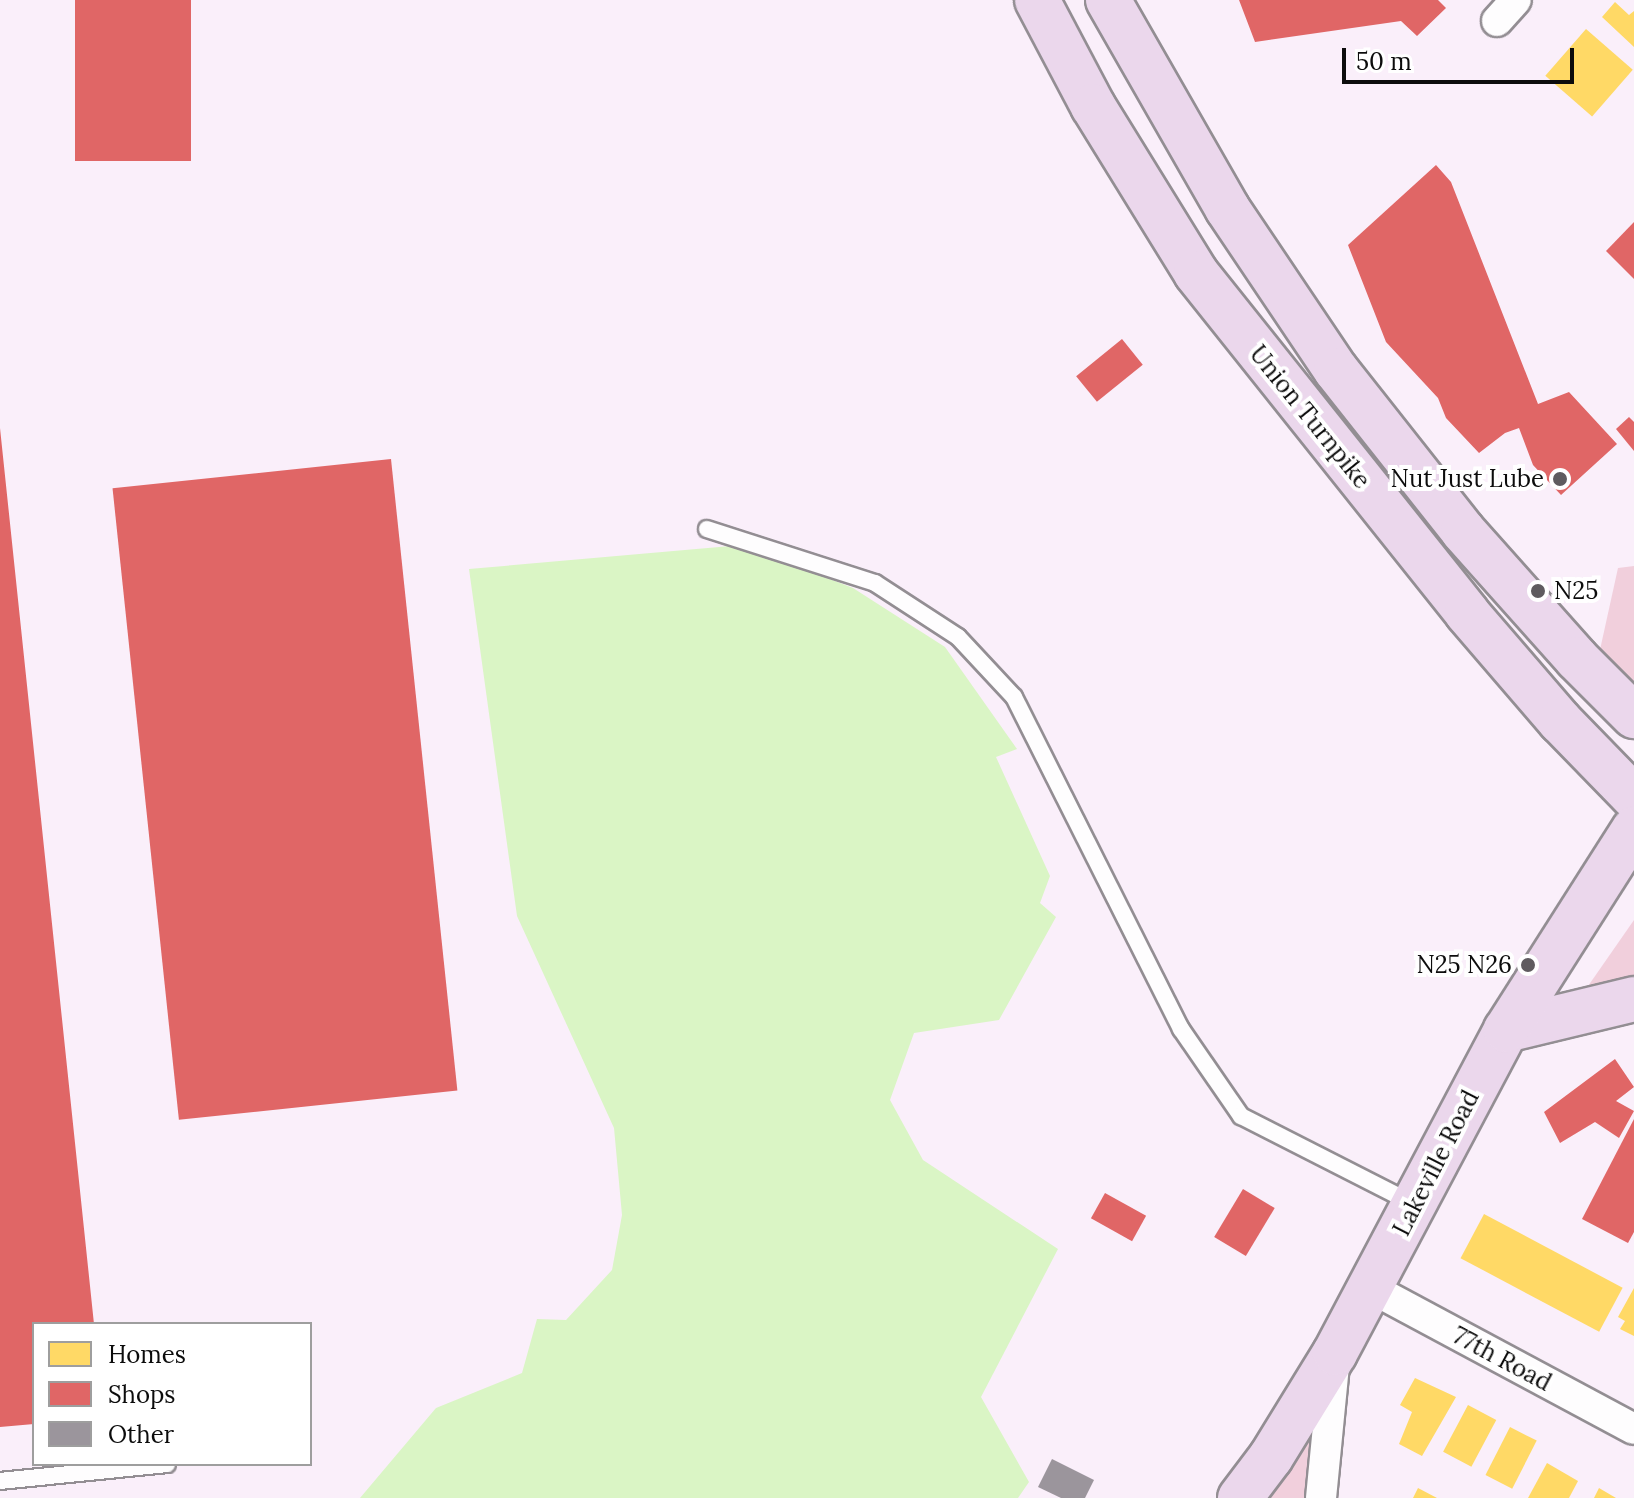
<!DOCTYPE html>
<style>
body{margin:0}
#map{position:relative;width:1634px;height:1498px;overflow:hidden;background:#faeffa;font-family:Lora,serif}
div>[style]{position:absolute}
.green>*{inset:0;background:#f1cfdc}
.water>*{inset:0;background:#daf5c5}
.homes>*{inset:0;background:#ffd966;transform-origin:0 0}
.shops>*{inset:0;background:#e06666;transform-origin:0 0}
.building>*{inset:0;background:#9b959c}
.roads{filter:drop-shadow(2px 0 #938e93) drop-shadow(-2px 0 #938e93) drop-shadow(0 2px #938e93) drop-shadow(0 -2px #938e93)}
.lane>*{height:16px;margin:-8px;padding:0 8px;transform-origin:8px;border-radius:8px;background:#fefdfe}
.street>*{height:30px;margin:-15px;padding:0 15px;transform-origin:15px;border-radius:15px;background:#fefdfe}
.primary>*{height:44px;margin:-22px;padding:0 22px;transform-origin:22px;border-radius:22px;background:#ebd7ec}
.dots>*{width:22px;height:22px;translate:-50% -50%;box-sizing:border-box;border:4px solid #fff;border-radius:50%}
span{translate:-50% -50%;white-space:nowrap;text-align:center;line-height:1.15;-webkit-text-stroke:8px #fff;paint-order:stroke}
.street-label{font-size:24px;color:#0c0c0c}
.poi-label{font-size:24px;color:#0c0c0c}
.right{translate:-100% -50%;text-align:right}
.left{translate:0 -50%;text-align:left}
.legend{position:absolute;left:32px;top:1322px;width:280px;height:144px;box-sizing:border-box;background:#fff;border:2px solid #9e9e9e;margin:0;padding:10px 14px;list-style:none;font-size:24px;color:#0c0c0c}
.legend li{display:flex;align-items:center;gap:16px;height:40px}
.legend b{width:40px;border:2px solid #9e9e9e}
.scale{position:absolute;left:1342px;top:48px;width:232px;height:36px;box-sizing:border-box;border:4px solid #0c0c0c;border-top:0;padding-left:10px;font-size:24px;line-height:28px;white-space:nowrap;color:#0c0c0c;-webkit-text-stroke:6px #fff;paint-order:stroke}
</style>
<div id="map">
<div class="green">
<i style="clip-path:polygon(1634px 566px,1634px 718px,1594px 677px,1618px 568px)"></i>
<i style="clip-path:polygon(1634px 920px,1634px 979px,1586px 989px)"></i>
<i style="clip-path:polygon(1335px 1353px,1321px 1498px,1240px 1498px)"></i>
</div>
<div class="water">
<i style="clip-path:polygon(742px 545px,853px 588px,945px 647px,1017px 749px,996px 757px,1050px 876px,1040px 903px,1056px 917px,999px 1020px,914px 1033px,890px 1100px,923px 1160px,1058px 1249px,981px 1397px,1029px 1482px,1018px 1498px,360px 1498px,436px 1408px,522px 1373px,537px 1319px,566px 1320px,612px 1270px,622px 1215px,614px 1128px,517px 916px,469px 569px)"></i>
</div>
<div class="homes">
<i style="clip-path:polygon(1615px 2px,1629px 15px,1634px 11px,1634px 47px,1602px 17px)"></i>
<i style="left:1586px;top:29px;width:62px;height:62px;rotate:41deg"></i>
<i style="left:1484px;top:1214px;width:157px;height:50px;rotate:28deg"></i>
<i style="clip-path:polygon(1634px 1288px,1634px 1336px,1620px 1329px,1625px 1321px,1618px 1317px)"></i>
<i style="clip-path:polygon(1415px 1378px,1456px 1397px,1422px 1456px,1399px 1444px,1412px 1412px,1400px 1405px)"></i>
<i style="left:1468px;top:1405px;width:32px;height:53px;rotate:28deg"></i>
<i style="left:1510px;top:1427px;width:30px;height:54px;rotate:27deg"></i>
<i style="clip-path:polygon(1547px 1463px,1578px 1481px,1569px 1498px,1528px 1498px)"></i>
<i style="clip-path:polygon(1418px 1488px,1437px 1498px,1413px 1498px)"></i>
<i style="clip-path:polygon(1599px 1488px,1616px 1498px,1594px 1498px)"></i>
</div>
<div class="shops">
<i style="left:75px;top:0;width:116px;height:161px"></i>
<i style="clip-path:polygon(1239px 0,1438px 0,1446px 8px,1417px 36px,1401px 21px,1255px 42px)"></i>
<i style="clip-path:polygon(1436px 165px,1451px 182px,1538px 404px,1569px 392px,1617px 444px,1561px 495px,1533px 465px,1519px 428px,1505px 433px,1479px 453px,1446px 418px,1438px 398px,1386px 342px,1348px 245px)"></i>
<i style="clip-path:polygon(1634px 222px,1634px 279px,1606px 251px)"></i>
<i style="left:1122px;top:339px;width:33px;height:59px;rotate:51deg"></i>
<i style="clip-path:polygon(1629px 417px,1634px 422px,1634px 451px,1616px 429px)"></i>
<i style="clip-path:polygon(0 428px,94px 1324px,34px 1324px,34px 1424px,0 1427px)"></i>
<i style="left:391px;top:459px;width:635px;height:280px;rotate:84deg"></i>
<i style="clip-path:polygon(1615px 1059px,1634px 1087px,1616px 1101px,1634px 1111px,1619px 1138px,1595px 1122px,1560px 1143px,1544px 1112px)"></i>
<i style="clip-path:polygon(1634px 1119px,1634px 1232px,1628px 1243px,1582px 1219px)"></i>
<i style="left:1243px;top:1189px;width:37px;height:56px;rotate:31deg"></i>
<i style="left:1105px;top:1193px;width:47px;height:29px;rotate:29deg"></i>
</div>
<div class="building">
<i style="clip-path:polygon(1052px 1459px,1094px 1480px,1085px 1498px,1061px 1498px,1038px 1487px)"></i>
</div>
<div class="roads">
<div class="lane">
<i style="left:707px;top:529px;width:176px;rotate:17.8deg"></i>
<i style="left:875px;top:583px;width:99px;rotate:33deg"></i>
<i style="left:958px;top:637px;width:82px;rotate:47deg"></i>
<i style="left:1014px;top:697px;width:372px;rotate:63.3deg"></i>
<i style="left:1181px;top:1029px;width:106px;rotate:55.4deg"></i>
<i style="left:1241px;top:1116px;width:194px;rotate:27deg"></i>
<i style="left:0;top:1481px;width:168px;rotate:-5.8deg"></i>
</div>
<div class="street">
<i style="left:1497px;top:21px;width:28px;rotate:-48deg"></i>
<i style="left:1371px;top:1288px;width:298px;rotate:28.2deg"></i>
<i style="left:1321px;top:1498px;width:134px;rotate:-84.4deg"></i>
</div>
<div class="primary">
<i style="left:1037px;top:0;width:120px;rotate:62.2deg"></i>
<i style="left:1093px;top:106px;width:196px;rotate:58.3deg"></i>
<i style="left:1196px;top:273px;width:435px;rotate:51.4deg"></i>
<i style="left:1467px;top:613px;width:143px;rotate:49.3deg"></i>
<i style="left:1560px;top:721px;width:106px;rotate:45.8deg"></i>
<i style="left:1108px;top:0;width:240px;rotate:60.2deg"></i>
<i style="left:1227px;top:208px;width:195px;rotate:56.1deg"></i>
<i style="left:1336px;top:370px;width:205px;rotate:51.7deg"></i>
<i style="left:1463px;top:531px;width:171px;rotate:48.3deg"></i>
<i style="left:1577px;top:659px;width:81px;rotate:45deg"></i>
<i style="left:1506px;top:1030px;width:132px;rotate:-13.6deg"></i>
<i style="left:1240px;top:1498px;width:51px;rotate:-52.9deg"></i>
<i style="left:1271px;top:1457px;width:122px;rotate:-58.4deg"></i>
<i style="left:1335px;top:1353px;width:365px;rotate:-62.1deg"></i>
<i style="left:1506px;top:1030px;width:238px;rotate:-57.5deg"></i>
</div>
</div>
<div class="dots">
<i style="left:1560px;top:479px;background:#5f5b5f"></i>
<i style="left:1538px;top:591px;background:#5f5b5f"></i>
<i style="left:1528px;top:965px;background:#5f5b5f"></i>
</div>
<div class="street-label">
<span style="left:1310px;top:417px;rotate:51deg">Union Turnpike</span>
<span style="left:1436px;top:1163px;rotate:-63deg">Lakeville Road</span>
<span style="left:1502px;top:1359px;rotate:28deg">77th Road</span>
</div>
<div class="poi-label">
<span class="right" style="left:1544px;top:479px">Nut Just Lube</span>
<span class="left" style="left:1554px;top:591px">N25</span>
<span class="right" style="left:1512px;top:965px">N25 N26</span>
</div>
<ul class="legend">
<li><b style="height:22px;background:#ffd966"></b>Homes</li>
<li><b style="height:22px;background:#e06666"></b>Shops</li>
<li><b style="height:22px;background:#9b959c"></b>Other</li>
</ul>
<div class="scale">50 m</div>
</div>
